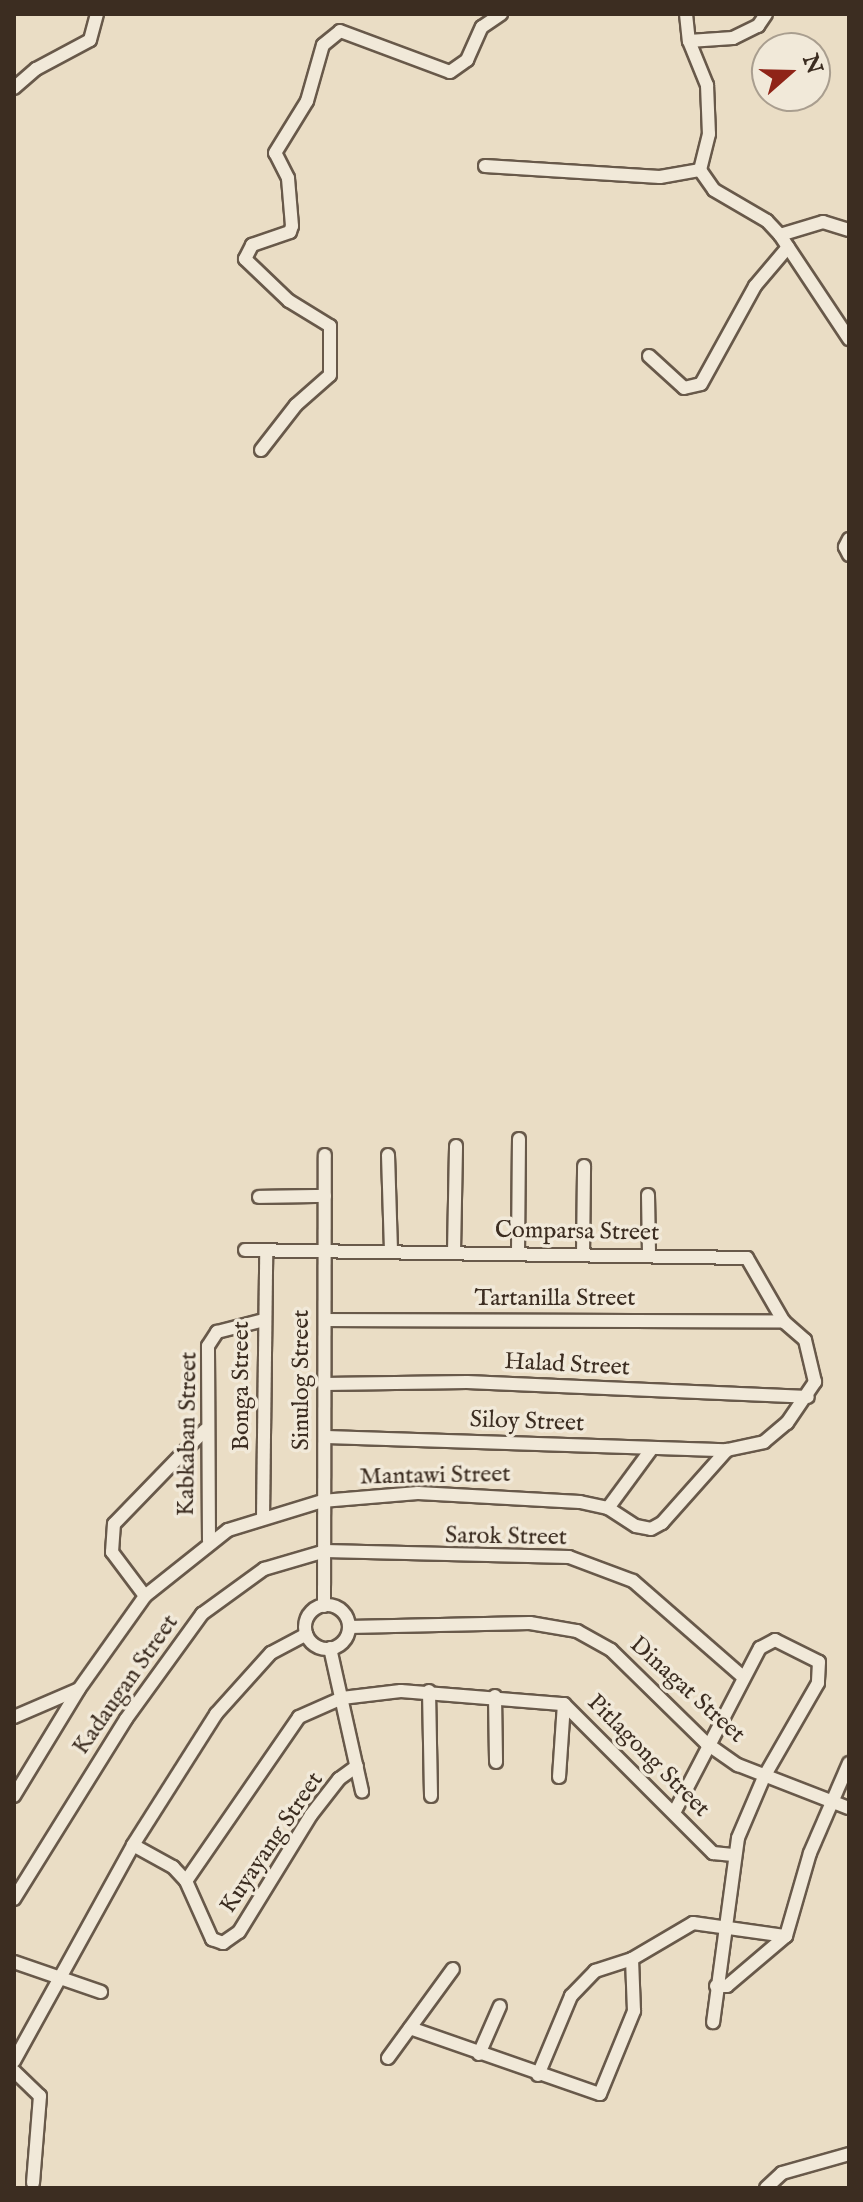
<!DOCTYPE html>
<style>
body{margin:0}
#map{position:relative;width:863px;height:2202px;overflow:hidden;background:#eaddc5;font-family:"IM FELL English",serif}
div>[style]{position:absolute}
.roads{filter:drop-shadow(2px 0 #68594a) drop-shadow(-2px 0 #68594a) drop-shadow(0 2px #68594a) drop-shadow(0 -2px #68594a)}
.street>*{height:12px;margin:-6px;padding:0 6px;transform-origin:6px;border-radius:6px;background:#f1e9d9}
.street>.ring{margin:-6px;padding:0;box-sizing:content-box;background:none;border:12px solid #f1e9d9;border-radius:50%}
span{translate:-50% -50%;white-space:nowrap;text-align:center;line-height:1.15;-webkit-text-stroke:7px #f1e9d9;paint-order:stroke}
.street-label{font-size:24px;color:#3c2d21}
.frame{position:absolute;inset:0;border:16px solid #3c2d21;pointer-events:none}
.north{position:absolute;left:751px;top:32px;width:80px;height:80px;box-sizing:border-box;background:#f1e9d9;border:2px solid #a99e8f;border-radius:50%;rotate:70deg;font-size:22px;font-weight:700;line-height:32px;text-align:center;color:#3c2d21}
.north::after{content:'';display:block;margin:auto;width:28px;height:36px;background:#8f2418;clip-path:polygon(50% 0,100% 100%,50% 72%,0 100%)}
</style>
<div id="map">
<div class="roads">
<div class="street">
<i style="left:686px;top:14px;width:27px;rotate:84deg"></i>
<i style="left:689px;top:41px;width:48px;rotate:67.8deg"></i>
<i style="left:707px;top:85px;width:49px;rotate:87.7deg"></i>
<i style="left:709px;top:134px;width:37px;rotate:104deg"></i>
<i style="left:700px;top:170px;width:24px;rotate:55deg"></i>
<i style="left:714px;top:190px;width:61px;rotate:30.3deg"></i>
<i style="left:767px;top:221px;width:19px;rotate:47deg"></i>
<i style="left:780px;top:235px;width:125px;rotate:56.4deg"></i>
<i style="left:689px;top:41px;width:44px;rotate:-3.9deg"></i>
<i style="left:733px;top:38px;width:28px;rotate:-26deg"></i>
<i style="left:758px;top:26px;width:14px;rotate:-56deg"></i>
<i style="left:14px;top:88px;width:29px;rotate:-41deg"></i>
<i style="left:36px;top:69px;width:61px;rotate:-28.2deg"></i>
<i style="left:90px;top:40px;width:27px;rotate:-75deg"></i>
<i style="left:485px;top:166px;width:175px;rotate:3.6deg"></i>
<i style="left:660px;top:177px;width:41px;rotate:-9.9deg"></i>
<i style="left:780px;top:235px;width:45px;rotate:-16.8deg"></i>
<i style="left:823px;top:222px;width:27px;rotate:17deg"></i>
<i style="left:649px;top:356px;width:47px;rotate:42.4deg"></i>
<i style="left:684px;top:388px;width:17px;rotate:-13deg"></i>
<i style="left:701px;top:384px;width:112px;rotate:-61.1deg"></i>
<i style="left:755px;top:286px;width:51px;rotate:-49.8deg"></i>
<i style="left:261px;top:450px;width:57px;rotate:-52.1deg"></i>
<i style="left:296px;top:405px;width:45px;rotate:-41.4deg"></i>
<i style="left:330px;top:375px;width:49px;rotate:-90deg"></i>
<i style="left:330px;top:326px;width:48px;rotate:-148.6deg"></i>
<i style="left:289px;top:301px;width:61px;rotate:-136.3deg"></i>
<i style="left:245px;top:259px;width:16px;rotate:-63deg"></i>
<i style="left:252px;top:245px;width:40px;rotate:-18.9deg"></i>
<i style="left:290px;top:232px;width:6px;rotate:-72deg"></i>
<i style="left:292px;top:226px;width:48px;rotate:-94.8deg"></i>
<i style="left:288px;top:178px;width:28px;rotate:-117deg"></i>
<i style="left:275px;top:153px;width:61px;rotate:-58.4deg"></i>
<i style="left:307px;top:101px;width:58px;rotate:-74.1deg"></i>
<i style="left:323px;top:45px;width:22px;rotate:-39deg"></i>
<i style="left:340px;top:31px;width:117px;rotate:20.4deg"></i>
<i style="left:450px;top:72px;width:21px;rotate:-35deg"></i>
<i style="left:467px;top:60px;width:36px;rotate:-66deg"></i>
<i style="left:482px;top:27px;width:23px;rotate:-34deg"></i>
<i style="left:849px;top:539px;width:9px;rotate:117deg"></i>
<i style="left:845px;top:547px;width:9px;rotate:63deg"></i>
<i style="left:388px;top:1155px;width:97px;rotate:88.2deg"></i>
<i style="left:648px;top:1195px;width:59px;rotate:89deg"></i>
<i style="left:259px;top:1197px;width:66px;rotate:-0.9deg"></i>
<i style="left:454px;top:1252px;width:106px;rotate:-88.9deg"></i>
<i style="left:518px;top:1253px;width:114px;rotate:-89.5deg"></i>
<i style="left:583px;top:1254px;width:88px;rotate:-89.3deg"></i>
<i style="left:325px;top:1320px;width:459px;rotate:0.2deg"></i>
<i style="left:324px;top:1384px;width:143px;rotate:-0.8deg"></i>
<i style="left:467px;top:1382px;width:341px;rotate:2.5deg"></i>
<i style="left:325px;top:1437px;width:402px;rotate:1.9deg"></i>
<i style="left:608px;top:1508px;width:71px;rotate:-53.6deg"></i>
<i style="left:263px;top:1518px;width:264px;rotate:-89.3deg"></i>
<i style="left:209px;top:1541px;width:195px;rotate:-90.3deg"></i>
<i style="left:208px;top:1346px;width:17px;rotate:-57deg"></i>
<i style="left:217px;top:1332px;width:49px;rotate:-14.3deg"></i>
<i style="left:145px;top:1596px;width:55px;rotate:-126.9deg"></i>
<i style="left:112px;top:1552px;width:28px;rotate:-86deg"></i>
<i style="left:114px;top:1524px;width:131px;rotate:-45.9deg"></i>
<i class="ring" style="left:305px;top:1605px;width:32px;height:32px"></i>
<i style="left:324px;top:1606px;width:451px;rotate:-89.9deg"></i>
<i style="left:349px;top:1627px;width:181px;rotate:-1.3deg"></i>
<i style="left:530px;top:1623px;width:48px;rotate:9.7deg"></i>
<i style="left:577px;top:1631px;width:39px;rotate:29deg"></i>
<i style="left:611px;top:1650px;width:133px;rotate:44.4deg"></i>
<i style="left:706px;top:1743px;width:39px;rotate:35deg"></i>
<i style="left:738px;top:1765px;width:119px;rotate:21.2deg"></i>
<i style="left:330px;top:1648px;width:147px;rotate:77.4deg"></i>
<i style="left:429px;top:1691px;width:105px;rotate:88.9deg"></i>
<i style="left:495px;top:1696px;width:66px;rotate:89.1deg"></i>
<i style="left:14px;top:1717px;width:69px;rotate:-23.2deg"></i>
<i style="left:559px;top:1777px;width:73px;rotate:-86.1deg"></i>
<i style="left:14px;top:1796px;width:125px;rotate:-58.7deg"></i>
<i style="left:79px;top:1689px;width:114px;rotate:-54.6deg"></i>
<i style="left:145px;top:1596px;width:106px;rotate:-38.5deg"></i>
<i style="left:228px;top:1530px;width:98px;rotate:-17.1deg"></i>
<i style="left:322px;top:1501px;width:96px;rotate:-4.8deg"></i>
<i style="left:418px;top:1493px;width:162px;rotate:3.2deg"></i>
<i style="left:580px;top:1502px;width:29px;rotate:12deg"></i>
<i style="left:608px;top:1508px;width:33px;rotate:33deg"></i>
<i style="left:636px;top:1526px;width:15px;rotate:11deg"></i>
<i style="left:651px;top:1529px;width:13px;rotate:-29deg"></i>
<i style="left:662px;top:1523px;width:98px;rotate:-48.3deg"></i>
<i style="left:727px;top:1450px;width:38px;rotate:-12deg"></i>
<i style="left:764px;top:1442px;width:30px;rotate:-40deg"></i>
<i style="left:787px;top:1423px;width:50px;rotate:-55.7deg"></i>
<i style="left:815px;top:1382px;width:43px;rotate:-103.4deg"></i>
<i style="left:805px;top:1340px;width:28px;rotate:-139deg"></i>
<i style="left:784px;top:1322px;width:74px;rotate:-120deg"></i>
<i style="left:747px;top:1258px;width:502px;rotate:-179.09deg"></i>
<i style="left:675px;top:1811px;width:184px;rotate:-62.5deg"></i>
<i style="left:760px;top:1648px;width:17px;rotate:-28deg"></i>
<i style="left:775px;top:1640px;width:49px;rotate:26.6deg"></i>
<i style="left:819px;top:1662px;width:21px;rotate:93deg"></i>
<i style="left:818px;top:1683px;width:108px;rotate:119.9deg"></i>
<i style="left:764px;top:1777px;width:66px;rotate:113.1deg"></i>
<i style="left:738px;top:1838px;width:186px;rotate:97.7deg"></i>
<i style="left:133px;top:1845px;width:46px;rotate:28.8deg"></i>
<i style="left:173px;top:1867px;width:19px;rotate:47deg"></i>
<i style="left:186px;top:1881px;width:64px;rotate:65.9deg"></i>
<i style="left:212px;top:1939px;width:12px;rotate:20deg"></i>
<i style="left:223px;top:1943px;width:19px;rotate:-35deg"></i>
<i style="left:239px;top:1932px;width:137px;rotate:-58.4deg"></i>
<i style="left:311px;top:1815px;width:46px;rotate:-52.1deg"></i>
<i style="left:339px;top:1779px;width:22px;rotate:-36deg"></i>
<i style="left:186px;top:1881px;width:199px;rotate:-55.4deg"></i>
<i style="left:299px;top:1717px;width:47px;rotate:-23.8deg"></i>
<i style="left:342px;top:1698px;width:59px;rotate:-6.8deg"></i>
<i style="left:401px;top:1691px;width:164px;rotate:4.6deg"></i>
<i style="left:564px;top:1704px;width:211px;rotate:45deg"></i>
<i style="left:713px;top:1853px;width:20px;rotate:6deg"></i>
<i style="left:14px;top:1899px;width:212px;rotate:-58.1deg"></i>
<i style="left:126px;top:1719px;width:130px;rotate:-54.1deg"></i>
<i style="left:202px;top:1614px;width:77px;rotate:-36deg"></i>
<i style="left:264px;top:1569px;width:64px;rotate:-16.4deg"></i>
<i style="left:325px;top:1551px;width:244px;rotate:1.4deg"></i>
<i style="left:569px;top:1557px;width:68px;rotate:20.6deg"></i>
<i style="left:633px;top:1581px;width:145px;rotate:41.1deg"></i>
<i style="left:14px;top:1962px;width:92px;rotate:19deg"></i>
<i style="left:716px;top:1986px;width:11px"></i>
<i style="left:727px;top:1986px;width:77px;rotate:-40.3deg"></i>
<i style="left:786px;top:1936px;width:86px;rotate:-73.9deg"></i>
<i style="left:810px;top:1853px;width:98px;rotate:-66.6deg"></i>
<i style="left:410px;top:2028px;width:201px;rotate:19.2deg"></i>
<i style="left:600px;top:2094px;width:90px;rotate:-67.7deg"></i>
<i style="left:634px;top:2011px;width:52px;rotate:-92.2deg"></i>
<i style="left:632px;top:1959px;width:71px;rotate:-30.5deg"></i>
<i style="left:693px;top:1923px;width:94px;rotate:8deg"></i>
<i style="left:479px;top:2054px;width:52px;rotate:-66.4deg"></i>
<i style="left:388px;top:2058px;width:110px;rotate:-53.9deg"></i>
<i style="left:14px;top:2061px;width:247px;rotate:-61.1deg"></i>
<i style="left:133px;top:1845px;width:155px;rotate:-57.6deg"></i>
<i style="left:216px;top:1714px;width:82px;rotate:-48deg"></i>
<i style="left:271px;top:1653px;width:40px;rotate:-28deg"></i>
<i style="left:14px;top:2071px;width:36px;rotate:44deg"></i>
<i style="left:40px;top:2096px;width:87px;rotate:94.6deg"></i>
<i style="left:538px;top:2075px;width:86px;rotate:-67.3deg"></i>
<i style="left:571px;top:1996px;width:35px;rotate:-46deg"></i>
<i style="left:595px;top:1971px;width:39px;rotate:-18deg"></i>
<i style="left:766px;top:2188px;width:22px;rotate:-43deg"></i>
<i style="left:782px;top:2173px;width:70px;rotate:-15.8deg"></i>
</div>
</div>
<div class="street-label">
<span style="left:577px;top:1232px;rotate:1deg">Comparsa Street</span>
<span style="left:555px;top:1299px">Tartanilla Street</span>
<span style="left:567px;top:1365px;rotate:3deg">Halad Street</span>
<span style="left:302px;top:1380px;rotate:-90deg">Sinulog Street</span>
<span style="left:242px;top:1386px;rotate:-90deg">Bonga Street</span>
<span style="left:527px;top:1422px;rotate:2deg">Siloy Street</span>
<span style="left:188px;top:1434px;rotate:-89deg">Kabkaban Street</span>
<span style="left:435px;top:1476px;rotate:-1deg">Mantawi Street</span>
<span style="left:506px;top:1537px;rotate:1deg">Sarok Street</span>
<span style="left:126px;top:1685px;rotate:-55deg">Kadaugan Street</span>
<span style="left:687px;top:1690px;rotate:42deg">Dinagat Street</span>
<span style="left:648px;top:1756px;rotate:45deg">Pitlagong Street</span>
<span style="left:272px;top:1843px;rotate:-56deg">Kuyayang Street</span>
</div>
<div class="frame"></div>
<div class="north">N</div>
</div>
